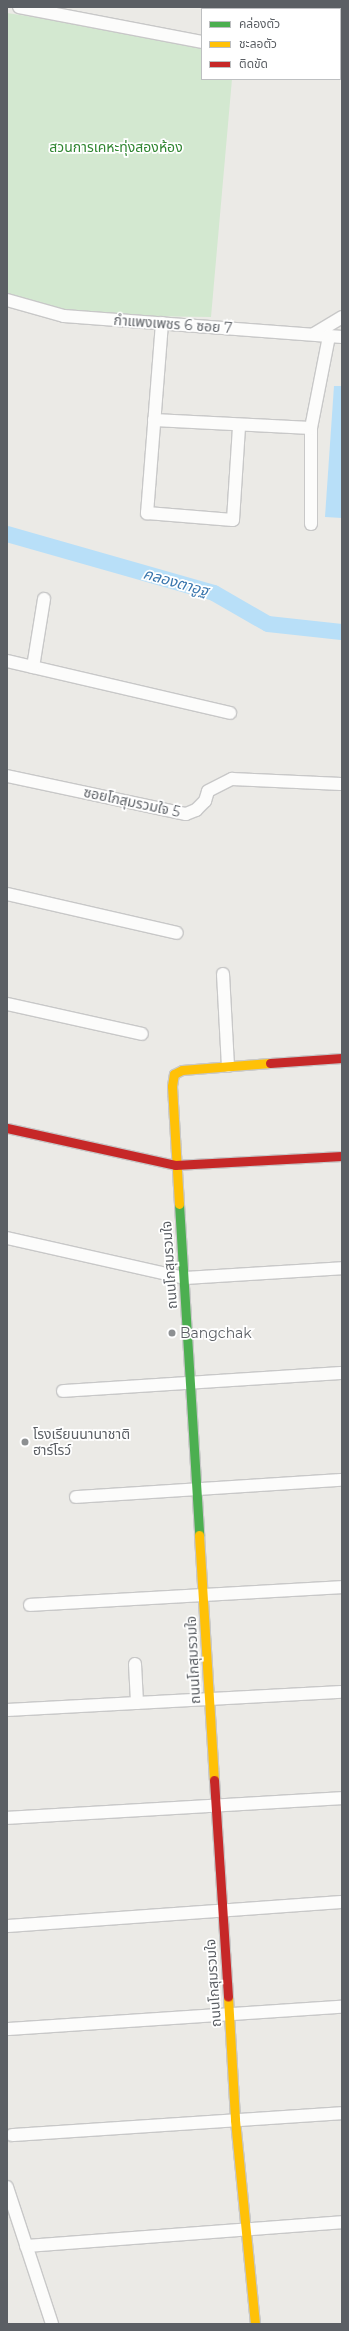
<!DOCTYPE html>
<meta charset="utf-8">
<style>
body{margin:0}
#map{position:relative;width:349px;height:2331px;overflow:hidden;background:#ebeae6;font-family:Montserrat,"Noto Sans Thai",sans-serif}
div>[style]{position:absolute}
.green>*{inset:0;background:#d3e8d0}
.water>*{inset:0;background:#b8dff8}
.canal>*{height:16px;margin:-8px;padding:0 8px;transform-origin:8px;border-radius:8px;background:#b8dff8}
.roads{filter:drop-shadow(1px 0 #c8c8c8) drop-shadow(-1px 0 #c8c8c8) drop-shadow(0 1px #c8c8c8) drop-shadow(0 -1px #c8c8c8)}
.street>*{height:12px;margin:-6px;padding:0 6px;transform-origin:6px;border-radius:6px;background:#fcfcfb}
.fast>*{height:9px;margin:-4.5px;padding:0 4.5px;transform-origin:4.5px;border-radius:4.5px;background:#4caf50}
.slow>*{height:9px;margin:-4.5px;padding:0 4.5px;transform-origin:4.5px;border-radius:4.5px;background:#ffc107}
.jam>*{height:9px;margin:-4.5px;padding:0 4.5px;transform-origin:4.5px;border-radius:4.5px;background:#c62828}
.dots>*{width:11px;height:11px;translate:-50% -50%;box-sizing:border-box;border:2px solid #fff;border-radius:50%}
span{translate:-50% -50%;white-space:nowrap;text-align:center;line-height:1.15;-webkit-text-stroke:3.5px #fff;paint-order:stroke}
.park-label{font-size:14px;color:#308631}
.street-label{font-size:14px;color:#5b5f64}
.poi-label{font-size:14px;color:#5b5f64}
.left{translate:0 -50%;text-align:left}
.water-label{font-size:15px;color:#3875ad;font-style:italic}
.frame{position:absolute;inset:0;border:8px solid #5b5f64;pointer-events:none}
.legend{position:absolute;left:201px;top:8px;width:140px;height:72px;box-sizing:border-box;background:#fff;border:1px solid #bdbfc1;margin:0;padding:5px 7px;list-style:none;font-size:12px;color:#5b5f64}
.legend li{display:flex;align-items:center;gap:8px;height:20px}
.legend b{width:20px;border:1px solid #bdbfc1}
</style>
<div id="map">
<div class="green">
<i style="clip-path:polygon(7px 13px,202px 43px,202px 79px,232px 79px,211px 317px,64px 315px,7px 293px)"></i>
</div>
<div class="water">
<i style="clip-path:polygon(334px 386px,342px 386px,342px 518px,325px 517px)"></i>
</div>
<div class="canal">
<i style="left:7px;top:534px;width:215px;rotate:15.9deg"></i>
<i style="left:214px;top:593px;width:62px;rotate:29.9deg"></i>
<i style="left:268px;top:624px;width:74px;rotate:6.2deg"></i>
</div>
<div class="roads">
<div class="street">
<i style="left:19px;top:7px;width:186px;rotate:10.8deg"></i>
<i style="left:227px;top:9px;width:2px;rotate:-63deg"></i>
<i style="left:340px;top:46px;width:2px"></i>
<i style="left:7px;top:300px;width:59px;rotate:15.7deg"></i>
<i style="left:64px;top:316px;width:279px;rotate:4.3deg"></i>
<i style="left:162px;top:323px;width:191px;rotate:94.5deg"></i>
<i style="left:147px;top:513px;width:86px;rotate:4.7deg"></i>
<i style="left:233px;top:520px;width:94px;rotate:-86.3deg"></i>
<i style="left:314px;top:334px;width:33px;rotate:-31deg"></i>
<i style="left:154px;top:420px;width:157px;rotate:2.9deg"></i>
<i style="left:311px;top:524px;width:96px;rotate:-90deg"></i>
<i style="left:311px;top:428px;width:94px;rotate:-78.9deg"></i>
<i style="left:7px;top:661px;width:229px;rotate:13.1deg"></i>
<i style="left:33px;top:667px;width:69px;rotate:-80.8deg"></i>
<i style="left:7px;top:776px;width:183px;rotate:12deg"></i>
<i style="left:186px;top:814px;width:11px;rotate:-22deg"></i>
<i style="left:196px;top:810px;width:13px;rotate:-45deg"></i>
<i style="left:205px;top:801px;width:10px;rotate:-73deg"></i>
<i style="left:208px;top:791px;width:27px;rotate:-27deg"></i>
<i style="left:232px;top:779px;width:109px;rotate:2.6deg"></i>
<i style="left:7px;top:894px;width:174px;rotate:12.9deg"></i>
<i style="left:223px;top:974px;width:92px;rotate:86.9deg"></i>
<i style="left:7px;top:1004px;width:138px;rotate:12.5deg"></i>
<i style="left:7px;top:1238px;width:182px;rotate:12.7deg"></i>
<i style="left:185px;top:1278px;width:157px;rotate:-3.6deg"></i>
<i style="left:63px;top:1391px;width:280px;rotate:-3.7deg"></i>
<i style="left:76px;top:1497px;width:267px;rotate:-3.7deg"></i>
<i style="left:30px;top:1605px;width:313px;rotate:-3.3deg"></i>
<i style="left:135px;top:1664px;width:39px;rotate:87deg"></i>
<i style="left:7px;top:1710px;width:335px;rotate:-3.1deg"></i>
<i style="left:7px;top:1818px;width:336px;rotate:-3.4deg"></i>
<i style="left:7px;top:1926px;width:336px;rotate:-4.1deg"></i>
<i style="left:7px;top:2029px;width:336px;rotate:-3.8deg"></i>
<i style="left:12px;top:2135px;width:331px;rotate:-3.8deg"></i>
<i style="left:7px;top:2187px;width:144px;rotate:71.8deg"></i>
<i style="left:26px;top:2246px;width:317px;rotate:-4.3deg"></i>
</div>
<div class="fast">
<i style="left:179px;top:1204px;width:332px;rotate:86.5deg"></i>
</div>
<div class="slow">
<i style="left:179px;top:1204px;width:118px;rotate:-93.4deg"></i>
<i style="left:172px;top:1086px;width:12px;rotate:-81deg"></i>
<i style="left:174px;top:1074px;width:9px;rotate:-27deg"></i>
<i style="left:182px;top:1070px;width:88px;rotate:-4.5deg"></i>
<i style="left:199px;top:1535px;width:245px;rotate:86.5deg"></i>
<i style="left:228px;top:1997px;width:123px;rotate:86.7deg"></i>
<i style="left:235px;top:2120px;width:205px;rotate:84.4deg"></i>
</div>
<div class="jam">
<i style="left:270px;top:1063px;width:72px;rotate:-4deg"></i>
<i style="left:7px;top:1128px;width:172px;rotate:12.4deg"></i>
<i style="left:175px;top:1165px;width:167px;rotate:-3.1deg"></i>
<i style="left:214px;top:1780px;width:217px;rotate:86.3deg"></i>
</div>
</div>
<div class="dots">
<i style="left:172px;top:1333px;background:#8d9092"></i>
<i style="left:25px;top:1442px;background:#8d9092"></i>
</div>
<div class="park-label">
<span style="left:116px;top:147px">สวนการเคหะทุ่งสองห้อง</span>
</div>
<div class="street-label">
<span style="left:173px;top:324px;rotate:4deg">กำแพงเพชร 6 ซอย 7</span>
<span style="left:132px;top:802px;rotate:12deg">ซอยโกสุมรวมใจ 5</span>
<span style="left:169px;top:1265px;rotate:-94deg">ถนนโกสุมรวมใจ</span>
<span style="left:193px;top:1660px;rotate:-93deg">ถนนโกสุมรวมใจ</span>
<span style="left:213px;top:1983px;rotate:-94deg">ถนนโกสุมรวมใจ</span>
</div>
<div class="poi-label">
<span class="left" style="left:180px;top:1333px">Bangchak</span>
<span class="left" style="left:33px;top:1442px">โรงเรียนนานาชาติ<br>ฮาร์โรว์</span>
</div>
<div class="water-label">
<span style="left:176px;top:582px;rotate:16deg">คลองตาอูฐ</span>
</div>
<div class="frame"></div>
<ul class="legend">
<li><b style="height:5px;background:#4caf50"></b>คล่องตัว</li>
<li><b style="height:5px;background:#ffc107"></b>ชะลอตัว</li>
<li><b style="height:5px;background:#c62828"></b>ติดขัด</li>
</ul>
</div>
